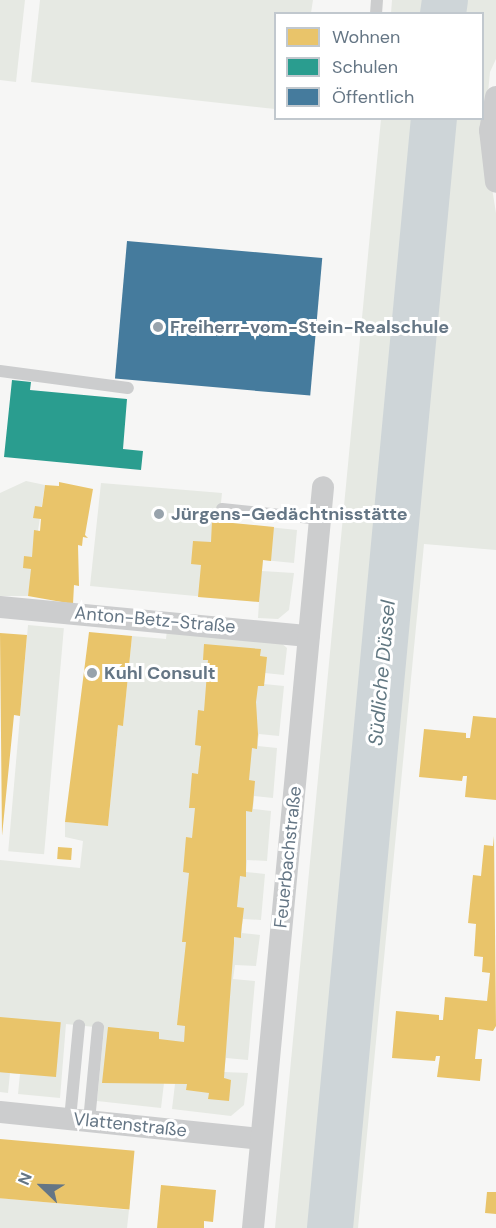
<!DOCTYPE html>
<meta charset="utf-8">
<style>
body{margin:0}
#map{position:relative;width:496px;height:1228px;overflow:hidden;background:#f6f6f5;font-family:"DM Sans",sans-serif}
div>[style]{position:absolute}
.green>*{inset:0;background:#e6e9e3;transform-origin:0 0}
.homes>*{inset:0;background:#e9c46a;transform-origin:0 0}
.schools>*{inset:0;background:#2a9d8f}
.public>*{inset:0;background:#457b9d;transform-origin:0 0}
.river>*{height:46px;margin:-23px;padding:0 23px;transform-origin:23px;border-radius:23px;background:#ced5d8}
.lane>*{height:12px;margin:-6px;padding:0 6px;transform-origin:6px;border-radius:6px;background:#cccdce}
.street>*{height:22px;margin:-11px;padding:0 11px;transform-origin:11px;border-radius:11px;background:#cccdce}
.dots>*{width:16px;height:16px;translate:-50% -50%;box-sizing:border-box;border:3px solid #fff;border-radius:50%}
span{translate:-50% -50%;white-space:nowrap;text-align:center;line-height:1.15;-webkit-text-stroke:6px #fff;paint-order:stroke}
.poi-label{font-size:18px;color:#657685;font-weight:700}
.left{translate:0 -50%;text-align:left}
.street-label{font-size:18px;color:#657685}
.water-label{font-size:20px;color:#617781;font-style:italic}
.legend{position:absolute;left:274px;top:12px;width:210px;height:108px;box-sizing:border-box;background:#fff;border:2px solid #c1c8ce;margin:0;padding:8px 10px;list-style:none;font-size:18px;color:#657685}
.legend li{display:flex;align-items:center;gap:12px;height:30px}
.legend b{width:30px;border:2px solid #c1c8ce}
.north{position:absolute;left:12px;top:1156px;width:60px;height:60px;-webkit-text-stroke:4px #fff;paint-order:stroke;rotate:293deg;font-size:16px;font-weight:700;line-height:24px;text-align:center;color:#657685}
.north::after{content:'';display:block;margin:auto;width:21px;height:27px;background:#657685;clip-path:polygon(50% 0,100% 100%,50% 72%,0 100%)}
</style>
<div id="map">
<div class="green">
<i style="clip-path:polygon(0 0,25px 0,16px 82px,0 80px)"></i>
<i style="clip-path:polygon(40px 0,313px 0,311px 13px,276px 14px,275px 109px,31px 82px)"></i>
<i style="clip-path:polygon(392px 0,496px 0,496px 59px,490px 72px,487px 103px,487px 157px,496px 213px,496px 550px,424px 544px,358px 1228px,275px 1228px,381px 119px,482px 118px,482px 14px,391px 13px)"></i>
<i style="clip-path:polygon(26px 481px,45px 485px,28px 596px,0 596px,0 493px)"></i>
<i style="clip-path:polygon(101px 483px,222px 493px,219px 522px,297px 530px,294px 563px,263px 560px,262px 571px,294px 573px,289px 610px,278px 619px,258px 618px,259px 602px,90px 586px)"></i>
<i style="left:28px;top:625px;width:36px;height:227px;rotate:5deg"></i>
<i style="clip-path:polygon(167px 629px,279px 641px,287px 648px,284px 675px,265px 673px,264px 684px,284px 686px,279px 736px,259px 734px,258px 739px,258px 746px,277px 748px,273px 798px,254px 796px,253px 809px,271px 811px,267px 861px,247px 860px,246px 872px,265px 874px,261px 920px,243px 919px,242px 926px,242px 933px,260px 935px,256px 966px,235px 965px,233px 979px,255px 981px,248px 1060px,226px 1058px,224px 1072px,248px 1073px,244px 1105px,231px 1116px,172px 1109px,175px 1084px,164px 1083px,161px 1108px,97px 1101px,104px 1028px,66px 1024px,60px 1098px,18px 1094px,20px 1074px,16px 1074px,10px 1073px,8px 1093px,0 1092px,0 860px,80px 868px,83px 841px,65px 837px,65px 822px,108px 826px,118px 725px,123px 725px,132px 636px,166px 639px)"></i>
<i style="clip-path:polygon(0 1198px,129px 1210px,127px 1228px,0 1228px)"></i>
</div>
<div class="homes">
<i style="clip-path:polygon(59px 482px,93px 489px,85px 535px,88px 538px,83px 537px,82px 546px,78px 545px,79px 586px,74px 585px,73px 604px,28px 596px,31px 569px,23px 568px,24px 556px,32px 557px,34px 530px,40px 531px,41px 519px,33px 518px,35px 506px,42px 507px,45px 485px,59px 486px)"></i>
<i style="clip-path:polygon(212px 521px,274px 527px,271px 561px,263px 560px,259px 602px,198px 597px,201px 565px,191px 564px,193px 541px,211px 542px)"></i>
<i style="clip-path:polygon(89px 632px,132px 636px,123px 726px,118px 725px,108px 826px,65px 822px)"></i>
<i style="clip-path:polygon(0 633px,27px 635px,20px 716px,14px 715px,2px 836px)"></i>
<i style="clip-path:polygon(204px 644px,261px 649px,260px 656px,267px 657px,264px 686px,258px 686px,256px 702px,258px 734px,257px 749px,252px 748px,249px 780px,255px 781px,253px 804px,252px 812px,246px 811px,246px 877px,240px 876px,237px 907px,244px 908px,241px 933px,241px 938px,234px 937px,234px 943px,224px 1078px,231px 1080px,229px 1101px,208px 1099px,209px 1093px,186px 1090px,187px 1084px,102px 1083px,108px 1027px,159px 1032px,159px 1039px,184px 1042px,185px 1026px,177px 1025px,186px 942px,182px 942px,189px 873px,183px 872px,186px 837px,192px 838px,195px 808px,189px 808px,192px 773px,198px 774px,201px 746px,195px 745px,198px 710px,204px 711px,208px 660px,203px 660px)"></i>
<i style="clip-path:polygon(473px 716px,496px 718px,496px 800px,465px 797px,467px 776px,463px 776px,462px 781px,419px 777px,424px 729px,466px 733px,466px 738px,470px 738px)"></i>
<i style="clip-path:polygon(494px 836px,496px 1026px,493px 1031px,478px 1029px,475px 1059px,482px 1059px,480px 1081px,437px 1077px,440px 1056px,436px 1056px,435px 1061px,392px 1058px,396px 1011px,439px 1015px,439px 1020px,443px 1020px,445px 997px,487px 1001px,490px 973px,482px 972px,483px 957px,474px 956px,476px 924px,468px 923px,473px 875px,481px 876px,484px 845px,493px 846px)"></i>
<i style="left:58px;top:847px;width:14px;height:12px;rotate:4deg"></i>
<i style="left:0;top:1017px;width:61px;height:55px;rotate:5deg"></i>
<i style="left:0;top:1139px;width:135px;height:59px;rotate:5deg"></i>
<i style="clip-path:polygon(161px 1185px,216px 1190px,213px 1222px,204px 1221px,204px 1228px,157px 1228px)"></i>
<i style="clip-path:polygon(487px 1192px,496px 1192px,496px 1214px,485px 1213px)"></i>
</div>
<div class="schools">
<i style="clip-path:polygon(12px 380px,31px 382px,30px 390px,127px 399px,123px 449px,143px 451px,141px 470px,4px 457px)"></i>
</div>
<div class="public">
<i style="left:127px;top:241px;width:196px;height:138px;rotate:5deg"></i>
</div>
<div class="river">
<i style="left:443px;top:14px;width:14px;rotate:-82deg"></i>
<i style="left:330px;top:1228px;width:1115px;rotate:-84.65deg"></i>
</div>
<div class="lane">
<i style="left:376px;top:14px;width:14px;rotate:-86deg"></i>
<i style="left:0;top:371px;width:129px;rotate:7.6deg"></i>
<i style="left:222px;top:509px;width:100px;rotate:5.8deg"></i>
<i style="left:70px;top:1119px;width:94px;rotate:-84.5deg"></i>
<i style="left:89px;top:1121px;width:94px;rotate:-84.5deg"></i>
</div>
<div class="street">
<i style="left:496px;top:97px;width:34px;rotate:100deg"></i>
<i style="left:490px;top:130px;width:52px;rotate:83.4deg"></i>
<i style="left:0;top:607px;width:310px;rotate:5.4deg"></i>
<i style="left:0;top:1112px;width:262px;rotate:5.9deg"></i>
<i style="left:253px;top:1228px;width:744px;rotate:-84.6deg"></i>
</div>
<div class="dots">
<i style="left:158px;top:327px;background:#98a3ac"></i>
<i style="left:159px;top:514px;background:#98a3ac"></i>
<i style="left:92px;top:673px;background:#98a3ac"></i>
</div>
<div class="poi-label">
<span class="left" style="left:170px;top:327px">Freiherr-vom-Stein-Realschule</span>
<span class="left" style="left:171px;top:514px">Jürgens-Gedächtnisstätte</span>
<span class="left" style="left:104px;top:673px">Kuhl Consult</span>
</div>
<div class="street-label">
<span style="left:155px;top:620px;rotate:5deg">Anton-Betz-Straße</span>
<span style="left:288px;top:857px;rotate:-84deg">Feuerbachstraße</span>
<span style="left:130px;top:1125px;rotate:6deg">Vlattenstraße</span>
</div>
<div class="water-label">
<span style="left:382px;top:673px;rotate:-85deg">Südliche Düssel</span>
</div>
<ul class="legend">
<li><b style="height:16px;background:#e9c46a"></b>Wohnen</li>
<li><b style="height:16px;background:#2a9d8f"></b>Schulen</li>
<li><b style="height:16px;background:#457b9d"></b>Öffentlich</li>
</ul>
<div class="north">N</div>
</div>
